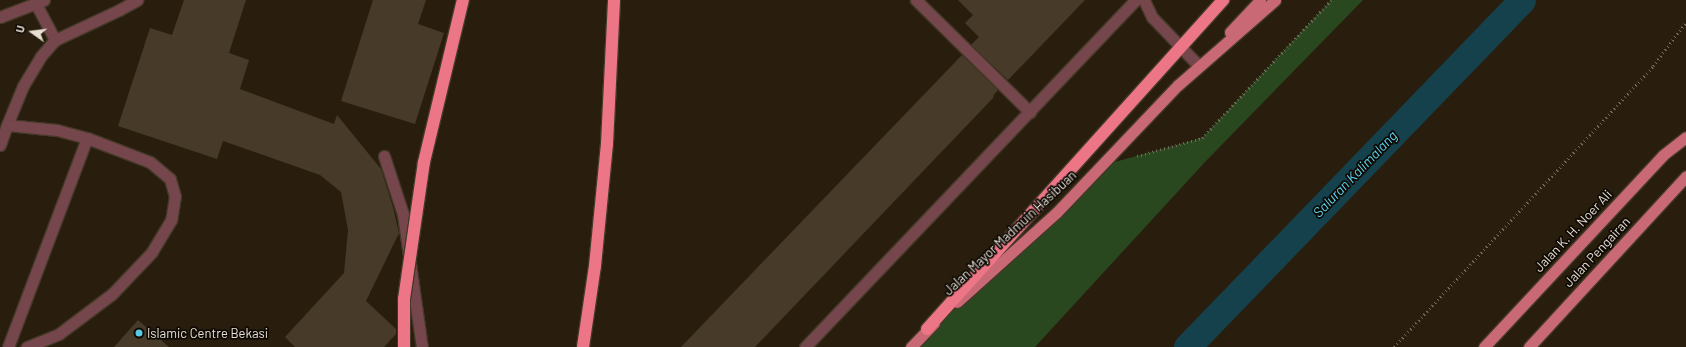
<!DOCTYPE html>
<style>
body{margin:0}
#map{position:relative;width:1686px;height:347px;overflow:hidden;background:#291e0d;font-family:Barlow,sans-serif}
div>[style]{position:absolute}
.green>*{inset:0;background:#2a481f}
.canal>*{height:27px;margin:-13.5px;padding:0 13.5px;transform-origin:13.5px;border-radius:13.5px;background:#14414c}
.building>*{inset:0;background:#473a28}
.path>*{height:2.5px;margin-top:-1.25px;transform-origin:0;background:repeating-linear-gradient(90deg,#73695a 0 1px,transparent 0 4px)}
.roads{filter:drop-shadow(1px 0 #443929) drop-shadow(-1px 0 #443929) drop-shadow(0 1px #443929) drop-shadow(0 -1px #443929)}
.service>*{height:11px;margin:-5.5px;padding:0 5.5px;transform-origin:5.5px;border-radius:5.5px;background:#75464b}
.tertiary>*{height:11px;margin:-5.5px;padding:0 5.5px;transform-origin:5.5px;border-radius:5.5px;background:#75464b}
.primary>*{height:11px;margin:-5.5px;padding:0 5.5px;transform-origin:5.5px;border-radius:5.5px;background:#ca6976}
.motorway>*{height:12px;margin:-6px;padding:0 6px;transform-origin:6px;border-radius:6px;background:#ec7686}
.bridges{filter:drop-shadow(1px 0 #443929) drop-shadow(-1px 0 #443929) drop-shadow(0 1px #443929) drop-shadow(0 -1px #443929)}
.motorway-bridge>*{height:12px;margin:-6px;padding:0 6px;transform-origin:6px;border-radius:6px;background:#ec7686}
.dots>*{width:11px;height:11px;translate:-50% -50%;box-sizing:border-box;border:2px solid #0e0904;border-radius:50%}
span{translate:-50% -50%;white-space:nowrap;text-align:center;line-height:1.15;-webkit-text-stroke:3.5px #0e0904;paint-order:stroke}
.street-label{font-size:13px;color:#e7dfd4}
.poi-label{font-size:13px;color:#e7dfd4}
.left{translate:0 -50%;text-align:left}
.water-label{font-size:14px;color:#5bd6f3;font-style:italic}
.north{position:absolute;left:12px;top:12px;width:40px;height:40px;-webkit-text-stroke:3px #0e0904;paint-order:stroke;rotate:284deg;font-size:11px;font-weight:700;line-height:16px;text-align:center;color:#e7dfd4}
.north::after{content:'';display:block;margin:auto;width:14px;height:18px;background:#e7dfd4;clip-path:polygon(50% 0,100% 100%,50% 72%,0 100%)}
</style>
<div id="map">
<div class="green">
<i style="clip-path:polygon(1331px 0,1363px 0,1205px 162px,1035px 347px,911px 347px,1100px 166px,1202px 138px)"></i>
</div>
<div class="canal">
<i style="left:1187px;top:347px;width:482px;rotate:-46deg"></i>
</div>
<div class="building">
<i style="clip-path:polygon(184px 0,246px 0,229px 53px,249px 60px,240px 89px,334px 124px,337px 115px,381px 169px,393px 207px,399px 233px,366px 301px,396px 329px,396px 334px,384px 347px,295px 347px,285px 337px,344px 273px,348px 230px,341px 192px,320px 175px,223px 141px,217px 159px,118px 126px,150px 28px,172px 35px)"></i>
<i style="clip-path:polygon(373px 0,426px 0,418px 24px,444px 33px,415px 124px,341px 101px)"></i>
<i style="clip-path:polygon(958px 0,1085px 0,1008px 80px,971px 45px,979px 37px,965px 23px,973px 15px)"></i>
<i style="clip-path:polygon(962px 55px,998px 90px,993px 96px,994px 97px,755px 347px,681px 347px)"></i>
<i style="clip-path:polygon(138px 320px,169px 347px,114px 347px)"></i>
</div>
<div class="path">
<i style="left:1137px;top:156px;width:67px;rotate:-15.5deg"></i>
<i style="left:1202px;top:138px;width:189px;rotate:-46.9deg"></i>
<i style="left:1394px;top:347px;width:382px;rotate:-47.3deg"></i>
<i style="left:1653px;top:66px;width:55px;rotate:-53.1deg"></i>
</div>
<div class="roads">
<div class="service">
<i style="left:916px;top:0;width:160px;rotate:44.5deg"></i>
<i style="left:1144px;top:0;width:19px;rotate:65deg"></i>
<i style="left:1152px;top:17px;width:66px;rotate:46.2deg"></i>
<i style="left:36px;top:4px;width:41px;rotate:62.2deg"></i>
<i style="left:7px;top:125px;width:42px;rotate:-67.7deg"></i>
<i style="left:23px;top:86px;width:35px;rotate:-59deg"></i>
<i style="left:41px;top:56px;width:21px;rotate:-49deg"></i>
<i style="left:55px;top:40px;width:71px;rotate:-25.1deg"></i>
<i style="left:119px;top:10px;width:21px;rotate:-29deg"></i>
<i style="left:0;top:145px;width:21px;rotate:-71deg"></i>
<i style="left:7px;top:125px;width:50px;rotate:5.7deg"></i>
<i style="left:57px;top:130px;width:31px;rotate:15deg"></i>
<i style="left:87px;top:138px;width:67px;rotate:20.9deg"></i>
<i style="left:150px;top:162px;width:26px;rotate:40deg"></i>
<i style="left:170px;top:179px;width:18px;rotate:74deg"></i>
<i style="left:175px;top:196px;width:24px;rotate:99deg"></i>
<i style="left:171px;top:220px;width:37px;rotate:121deg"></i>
<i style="left:152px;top:252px;width:58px;rotate:133.6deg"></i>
<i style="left:112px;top:294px;width:66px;rotate:143deg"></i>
<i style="left:59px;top:334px;width:35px;rotate:158deg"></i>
<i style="left:384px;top:156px;width:61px;rotate:71.9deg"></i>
<i style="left:403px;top:214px;width:134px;rotate:81.9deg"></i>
<i style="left:8px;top:347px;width:223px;rotate:-69.3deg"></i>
<i style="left:805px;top:347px;width:480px;rotate:-46.4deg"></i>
</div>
<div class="tertiary">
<i style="left:0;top:17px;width:47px;rotate:-21.1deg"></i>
</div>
<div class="primary">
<i style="left:1230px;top:32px;width:44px;rotate:-46.8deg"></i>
<i style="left:957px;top:302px;width:133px;rotate:-42deg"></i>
<i style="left:1056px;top:213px;width:177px;rotate:-46.4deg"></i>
<i style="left:1178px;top:85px;width:129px;rotate:-41.2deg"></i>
<i style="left:911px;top:347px;width:33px;rotate:-46deg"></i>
<i style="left:1484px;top:347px;width:262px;rotate:-47deg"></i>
<i style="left:1663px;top:155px;width:29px;rotate:-38deg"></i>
<i style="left:1529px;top:347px;width:232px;rotate:-47.4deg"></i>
</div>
<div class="motorway">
<i style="left:927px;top:329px;width:443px;rotate:-48deg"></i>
<i style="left:583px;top:347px;width:82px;rotate:-81.6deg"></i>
<i style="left:595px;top:266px;width:123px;rotate:-84.4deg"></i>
<i style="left:607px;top:144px;width:144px;rotate:-87.2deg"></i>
</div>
</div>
<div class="bridges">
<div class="motorway-bridge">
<i style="left:404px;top:347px;width:48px;rotate:-90deg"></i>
<i style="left:404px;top:299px;width:138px;rotate:-81.7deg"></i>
<i style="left:424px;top:162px;width:167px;rotate:-76.5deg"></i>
</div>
</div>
<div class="dots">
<i style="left:139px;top:333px;background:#58c9e3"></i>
</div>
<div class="street-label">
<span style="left:1573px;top:231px;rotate:-47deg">Jalan K. H. Noer Ali</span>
<span style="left:1010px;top:233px;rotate:-43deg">Jalan Mayor Madmuin Hasibuan</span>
<span style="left:1597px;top:252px;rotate:-47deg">Jalan Pengairan</span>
</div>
<div class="poi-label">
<span class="left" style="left:147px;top:333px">Islamic Centre Bekasi</span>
</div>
<div class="water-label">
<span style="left:1355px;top:174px;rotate:-46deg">Saluran Kalimalang</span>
</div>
<div class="north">U</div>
</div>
